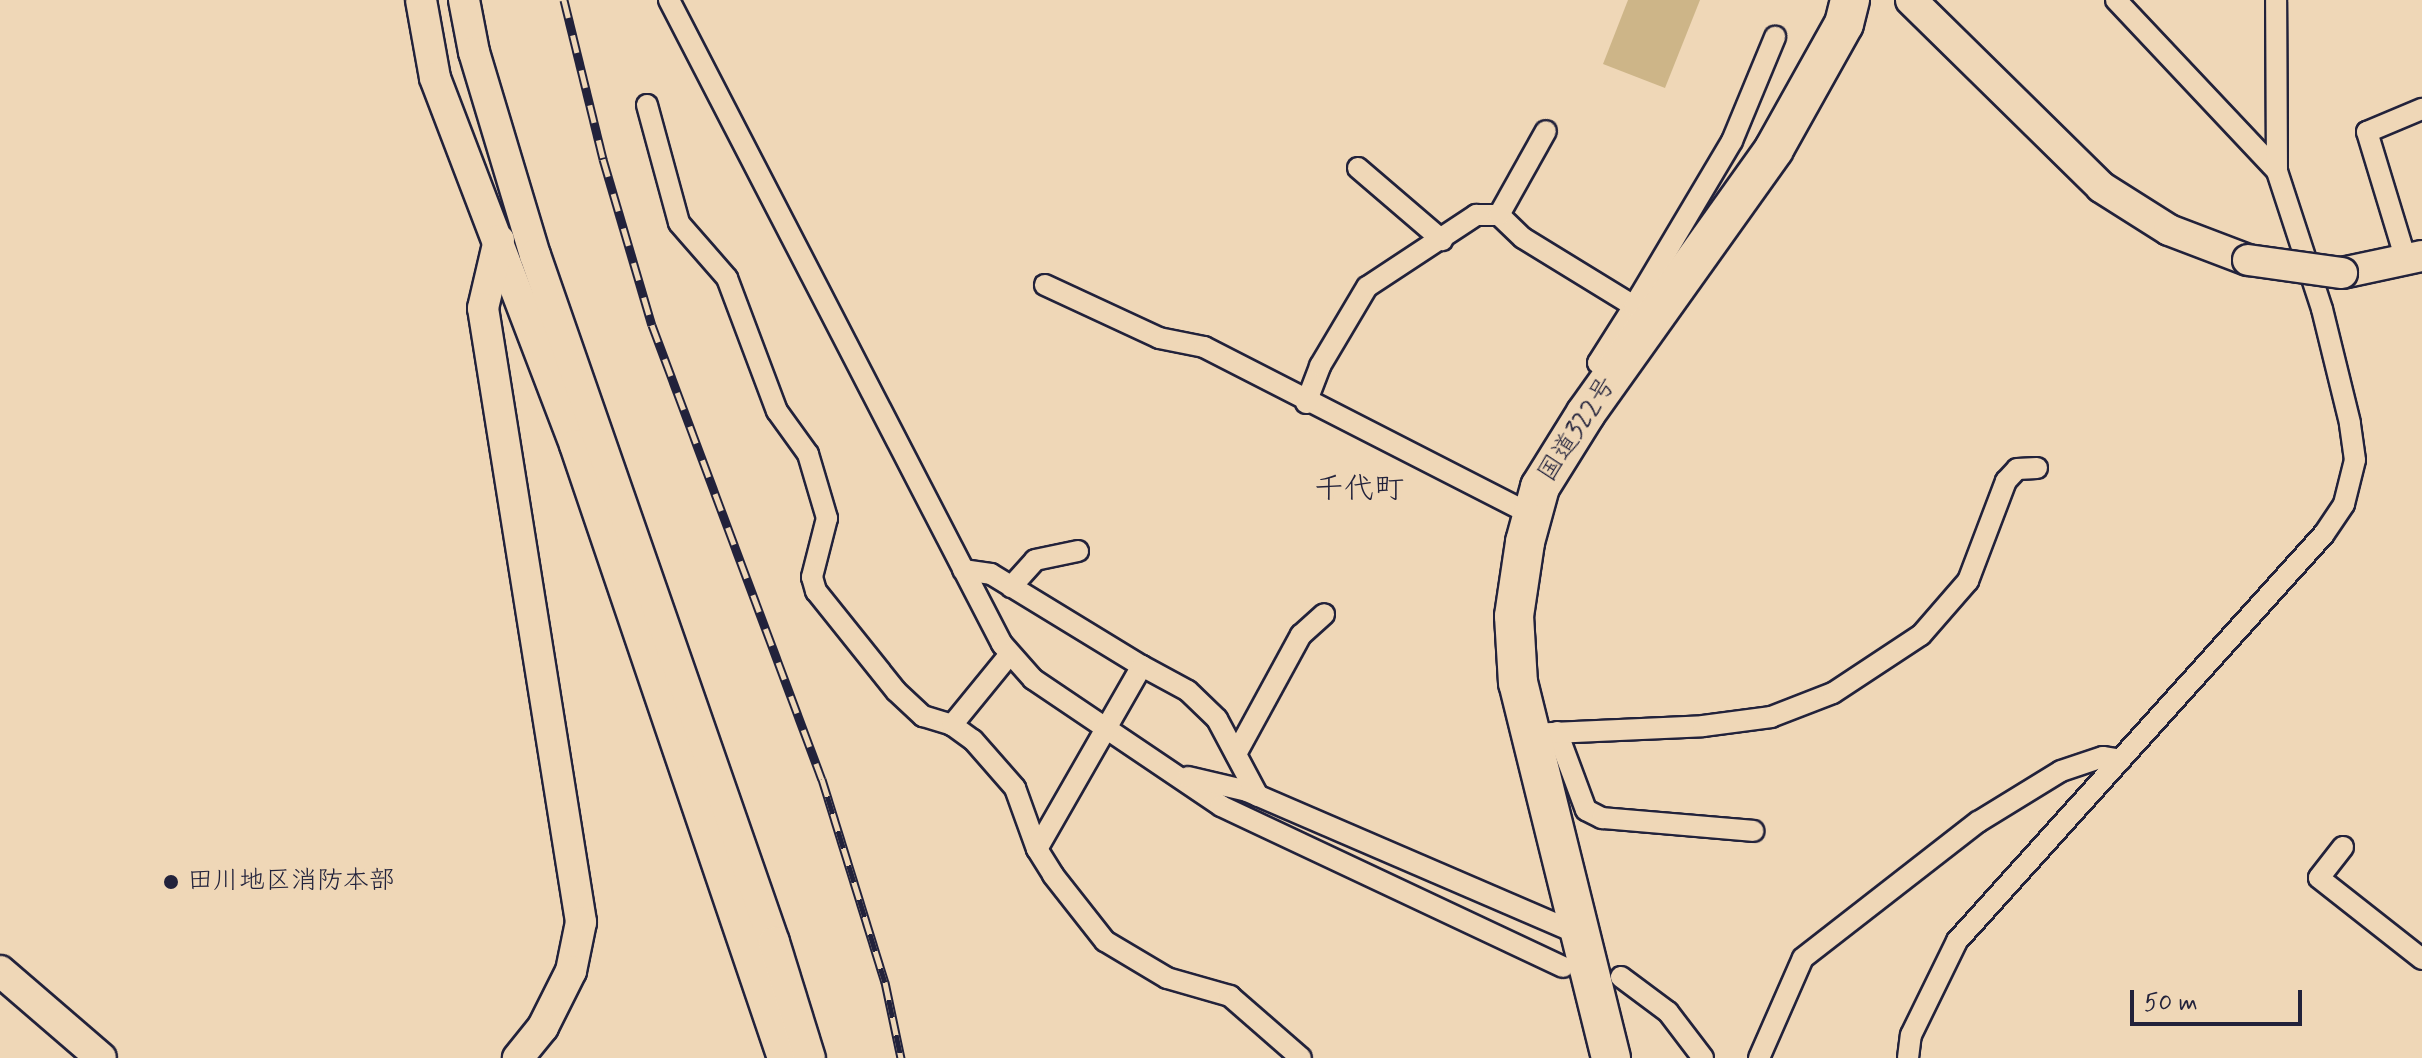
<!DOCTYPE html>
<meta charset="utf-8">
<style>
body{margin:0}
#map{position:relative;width:2422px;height:1058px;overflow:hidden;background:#efd7b7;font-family:Mynerve,"Klee One",sans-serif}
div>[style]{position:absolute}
.building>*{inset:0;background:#cdb588}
.roads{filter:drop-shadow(2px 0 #22223b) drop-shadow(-2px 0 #22223b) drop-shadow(0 2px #22223b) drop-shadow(0 -2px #22223b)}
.street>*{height:20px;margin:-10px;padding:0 10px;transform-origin:10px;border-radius:10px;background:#efd7b7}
.secondary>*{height:30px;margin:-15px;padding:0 15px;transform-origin:15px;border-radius:15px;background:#efd7b7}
.highway>*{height:38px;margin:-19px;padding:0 19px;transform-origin:19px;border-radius:19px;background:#efd7b7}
.rail>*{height:9px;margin-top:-4.5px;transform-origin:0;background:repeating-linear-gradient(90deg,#efd7b7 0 18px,#22223b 0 36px);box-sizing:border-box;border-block:2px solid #22223b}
.bridges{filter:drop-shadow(2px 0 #22223b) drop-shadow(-2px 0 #22223b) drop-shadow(0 2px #22223b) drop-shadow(0 -2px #22223b)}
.secondary-bridge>*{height:30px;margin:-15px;padding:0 15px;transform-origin:15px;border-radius:15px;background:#efd7b7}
.dots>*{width:22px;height:22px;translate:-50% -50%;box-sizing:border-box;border:4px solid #efd7b7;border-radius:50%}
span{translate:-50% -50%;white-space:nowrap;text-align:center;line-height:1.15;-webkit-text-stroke:7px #efd7b7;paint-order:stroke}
.street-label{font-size:26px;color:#22223b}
.poi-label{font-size:26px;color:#22223b}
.left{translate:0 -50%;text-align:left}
.quarter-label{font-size:30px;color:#22223b}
.scale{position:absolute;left:2130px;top:990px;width:172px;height:36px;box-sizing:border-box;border:4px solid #22223b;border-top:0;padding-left:10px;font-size:24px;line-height:28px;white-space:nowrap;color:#22223b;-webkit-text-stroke:6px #efd7b7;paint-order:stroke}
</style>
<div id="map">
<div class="building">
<i style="clip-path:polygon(1628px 0,1700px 0,1665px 88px,1603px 64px)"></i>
</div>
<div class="roads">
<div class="street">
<i style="left:669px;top:0;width:725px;rotate:62.66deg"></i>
<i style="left:1002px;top:644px;width:47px;rotate:48.5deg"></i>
<i style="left:1033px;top:679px;width:227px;rotate:34deg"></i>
<i style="left:1221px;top:806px;width:378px;rotate:25.2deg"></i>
<i style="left:2116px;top:0;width:235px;rotate:46.7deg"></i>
<i style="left:647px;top:105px;width:122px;rotate:74.8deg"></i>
<i style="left:679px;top:223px;width:73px;rotate:48.9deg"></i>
<i style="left:727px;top:278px;width:142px;rotate:69.4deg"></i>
<i style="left:777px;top:411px;width:53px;rotate:54.2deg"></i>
<i style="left:808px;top:454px;width:67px;rotate:73.5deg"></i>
<i style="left:827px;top:518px;width:61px;rotate:104.3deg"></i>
<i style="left:812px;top:577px;width:15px;rotate:74deg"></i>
<i style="left:816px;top:591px;width:128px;rotate:51.3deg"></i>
<i style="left:896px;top:691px;width:37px;rotate:43deg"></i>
<i style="left:923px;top:716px;width:30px;rotate:17deg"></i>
<i style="left:1358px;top:168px;width:111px;rotate:40.6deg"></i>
<i style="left:1499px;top:215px;width:33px;rotate:44deg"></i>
<i style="left:1523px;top:238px;width:130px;rotate:31.5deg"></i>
<i style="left:1634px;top:306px;width:67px;rotate:122.3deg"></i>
<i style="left:1598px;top:363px;width:19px;rotate:32deg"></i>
<i style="left:2406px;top:260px;width:134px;rotate:-106.9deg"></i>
<i style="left:2367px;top:132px;width:60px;rotate:-22.7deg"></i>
<i style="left:1045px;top:285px;width:126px;rotate:24.9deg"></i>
<i style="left:1159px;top:338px;width:46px;rotate:11.3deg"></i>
<i style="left:1204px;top:347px;width:369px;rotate:27.1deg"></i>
<i style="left:1634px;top:306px;width:192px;rotate:-59.3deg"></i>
<i style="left:1732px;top:141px;width:113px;rotate:-67.5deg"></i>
<i style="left:1306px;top:403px;width:40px;rotate:-69deg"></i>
<i style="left:1320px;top:366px;width:92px;rotate:-59.3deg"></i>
<i style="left:1367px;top:287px;width:131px;rotate:-33.4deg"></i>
<i style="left:1476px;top:215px;width:23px"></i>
<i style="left:1499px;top:215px;width:96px;rotate:-60.8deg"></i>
<i style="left:963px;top:570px;width:28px;rotate:8deg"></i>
<i style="left:991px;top:574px;width:177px;rotate:31.4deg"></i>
<i style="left:1011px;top:587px;width:36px;rotate:-48deg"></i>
<i style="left:1035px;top:560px;width:44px;rotate:-11.8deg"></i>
<i style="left:1010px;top:654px;width:92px;rotate:129.2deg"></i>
<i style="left:952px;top:725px;width:26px;rotate:36deg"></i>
<i style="left:973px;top:740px;width:64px;rotate:48.8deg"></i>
<i style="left:1015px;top:788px;width:65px;rotate:70.2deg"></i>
<i style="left:1037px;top:849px;width:31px;rotate:58deg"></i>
<i style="left:1053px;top:875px;width:84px;rotate:51.8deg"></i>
<i style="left:1105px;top:941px;width:72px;rotate:30.8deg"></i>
<i style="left:1167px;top:978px;width:66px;rotate:15.9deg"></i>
<i style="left:1230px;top:996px;width:94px;rotate:41.1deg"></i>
<i style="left:1557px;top:732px;width:83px;rotate:69.6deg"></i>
<i style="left:1586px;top:810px;width:18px;rotate:27deg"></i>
<i style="left:1602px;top:818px;width:152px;rotate:4.9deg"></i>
<i style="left:1530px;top:734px;width:173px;rotate:-2.6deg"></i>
<i style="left:1703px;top:726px;width:69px;rotate:-7.5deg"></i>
<i style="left:1771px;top:717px;width:66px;rotate:-21.2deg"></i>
<i style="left:1833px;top:693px;width:105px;rotate:-33.4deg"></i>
<i style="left:1921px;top:635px;width:72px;rotate:-49deg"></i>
<i style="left:1968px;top:581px;width:107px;rotate:-69.2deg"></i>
<i style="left:2006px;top:481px;width:16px;rotate:-47deg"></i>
<i style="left:2017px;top:469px;width:20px;rotate:-3deg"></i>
<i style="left:1236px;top:754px;width:136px;rotate:-61.4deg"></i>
<i style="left:1301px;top:635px;width:31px;rotate:-42deg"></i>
<i style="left:1188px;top:777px;width:61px;rotate:13.3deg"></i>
<i style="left:1247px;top:791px;width:359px;rotate:23.3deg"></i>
<i style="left:2343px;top:847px;width:39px;rotate:128deg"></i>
<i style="left:2319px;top:878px;width:131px;rotate:38.2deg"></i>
<i style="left:1037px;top:849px;width:211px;rotate:-60.2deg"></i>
<i style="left:1142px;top:666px;width:52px;rotate:28.5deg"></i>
<i style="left:1188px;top:691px;width:40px;rotate:44deg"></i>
<i style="left:1217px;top:719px;width:87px;rotate:62deg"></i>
<i style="left:1621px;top:977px;width:59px;rotate:36.7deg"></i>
<i style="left:1668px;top:1012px;width:58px;rotate:52.7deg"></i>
<i style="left:1759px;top:1058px;width:109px;rotate:-66.3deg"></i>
<i style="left:1803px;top:958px;width:222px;rotate:-37.9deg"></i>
<i style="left:1978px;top:822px;width:97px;rotate:-31.6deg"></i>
<i style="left:2061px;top:771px;width:44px;rotate:-18.4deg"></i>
<i style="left:2103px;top:757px;width:18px;rotate:9deg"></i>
<i style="left:1908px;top:1058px;width:23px;rotate:-83deg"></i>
<i style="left:1911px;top:1035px;width:105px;rotate:-63.9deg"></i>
<i style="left:1957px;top:941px;width:548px;rotate:-47.96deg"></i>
<i style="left:2324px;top:534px;width:36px;rotate:-56deg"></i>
<i style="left:2344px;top:504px;width:45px;rotate:-76deg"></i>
<i style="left:2355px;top:460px;width:37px;rotate:-98deg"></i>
<i style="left:2350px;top:423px;width:117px;rotate:-103.8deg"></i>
<i style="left:2322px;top:309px;width:145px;rotate:-108.1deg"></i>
<i style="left:2277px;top:171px;width:171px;rotate:-90.3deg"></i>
</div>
<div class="secondary">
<i style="left:421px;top:0;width:79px;rotate:79.8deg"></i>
<i style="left:435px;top:78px;width:393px;rotate:69.1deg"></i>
<i style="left:575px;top:445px;width:647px;rotate:71.26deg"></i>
<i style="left:464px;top:0;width:53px;rotate:79.1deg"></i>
<i style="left:474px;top:52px;width:212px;rotate:73.3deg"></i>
<i style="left:535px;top:255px;width:727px;rotate:70.82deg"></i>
<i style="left:774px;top:942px;width:121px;rotate:72.8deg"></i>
<i style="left:1911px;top:0;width:267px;rotate:44.5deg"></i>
<i style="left:2101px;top:187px;width:80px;rotate:32.3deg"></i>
<i style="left:2169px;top:230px;width:85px;rotate:20.8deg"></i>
<i style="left:499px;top:240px;width:70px;rotate:103.2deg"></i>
<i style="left:483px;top:308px;width:622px;rotate:80.93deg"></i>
<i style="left:581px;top:922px;width:50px;rotate:101.5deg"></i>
<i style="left:571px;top:971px;width:63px;rotate:116.6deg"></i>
<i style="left:543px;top:1027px;width:40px;rotate:129deg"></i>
<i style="left:2342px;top:273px;width:82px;rotate:-12deg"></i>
<i style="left:0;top:971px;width:133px;rotate:40.7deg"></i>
</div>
<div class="highway">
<i style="left:1611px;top:1058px;width:386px;rotate:-103.9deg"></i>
<i style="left:1518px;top:683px;width:67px;rotate:-93.4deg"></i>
<i style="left:1514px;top:616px;width:75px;rotate:-81.5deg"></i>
<i style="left:1525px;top:542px;width:57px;rotate:-74.7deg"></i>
<i style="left:1540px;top:487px;width:87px;rotate:-58.1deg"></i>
<i style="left:1586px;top:413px;width:324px;rotate:-54.5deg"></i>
<i style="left:1774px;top:149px;width:143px;rotate:-60.8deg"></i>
<i style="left:1844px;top:24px;width:25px;rotate:-76deg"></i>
</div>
</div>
<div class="rail">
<i style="left:564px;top:0;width:164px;rotate:76.2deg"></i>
<i style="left:603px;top:159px;width:173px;rotate:73.6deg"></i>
<i style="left:652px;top:325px;width:485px;rotate:69.5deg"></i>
<i style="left:822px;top:779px;width:213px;rotate:72.8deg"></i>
<i style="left:885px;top:982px;width:78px;rotate:78.1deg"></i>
</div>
<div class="bridges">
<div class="secondary-bridge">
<i style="left:2248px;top:260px;width:95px;rotate:7.9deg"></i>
</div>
</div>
<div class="dots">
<i style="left:171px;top:882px;background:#22223b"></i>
</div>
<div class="street-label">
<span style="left:1578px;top:430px;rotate:-57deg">国道322号</span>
</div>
<div class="poi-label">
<span class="left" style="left:187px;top:882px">田川地区消防本部</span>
</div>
<div class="quarter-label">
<span style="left:1359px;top:490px">千代町</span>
</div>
<div class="scale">50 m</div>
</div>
